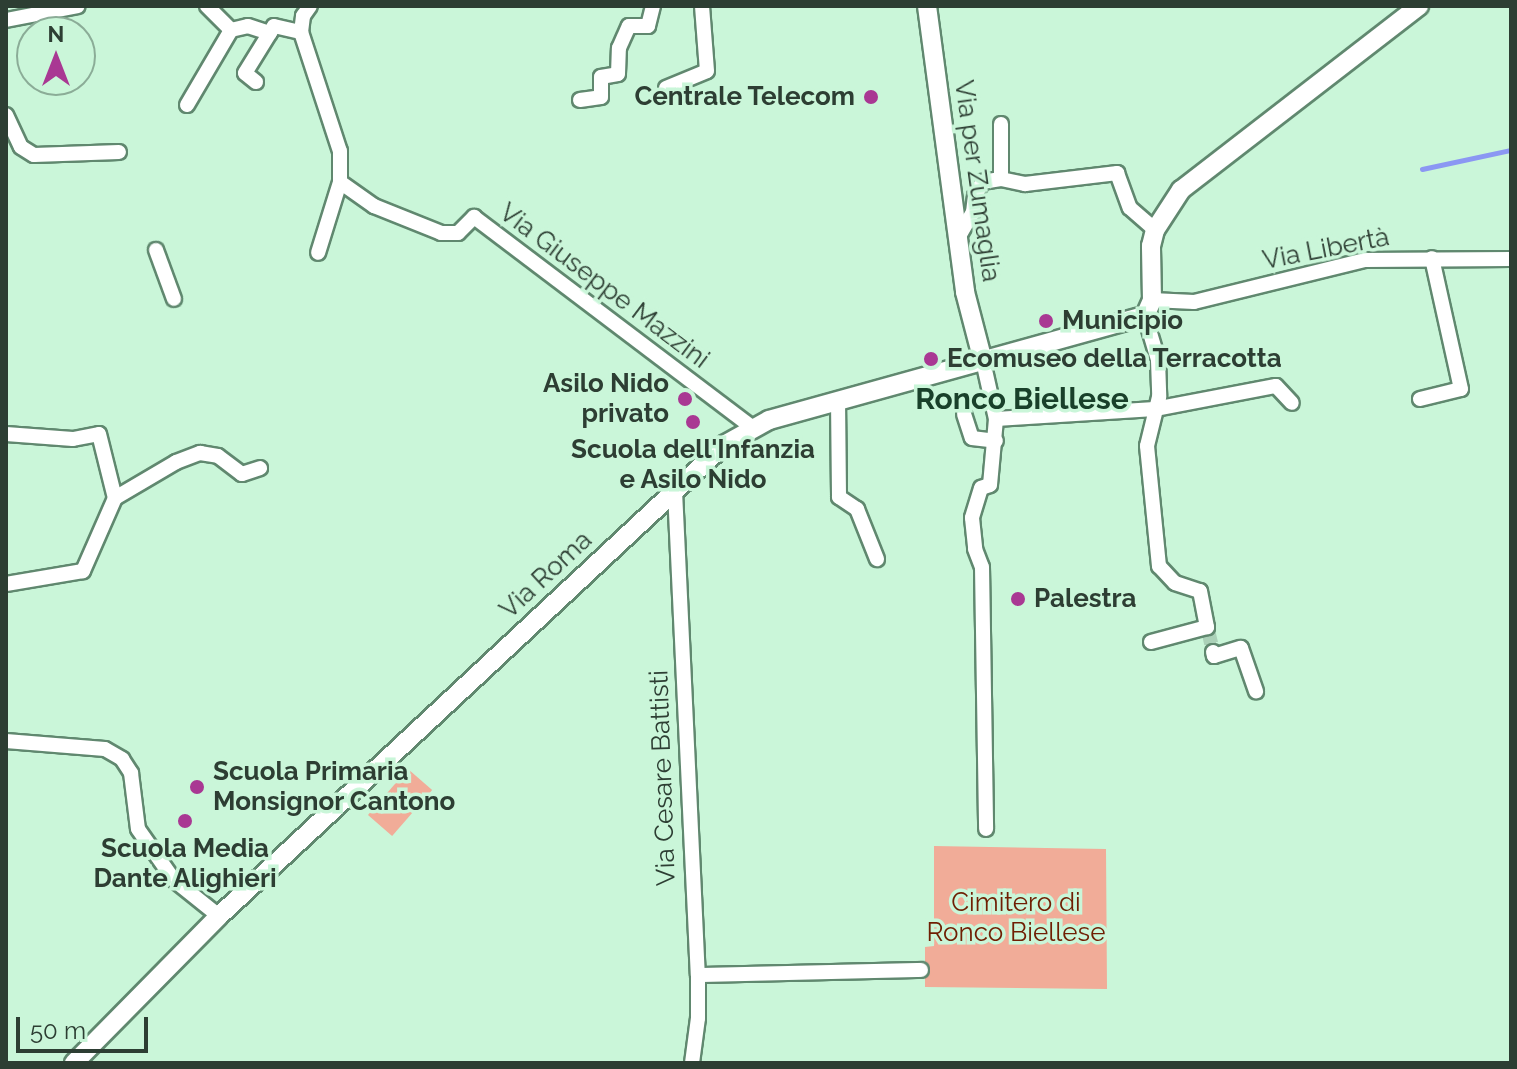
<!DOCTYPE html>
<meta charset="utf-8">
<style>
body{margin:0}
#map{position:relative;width:1517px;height:1069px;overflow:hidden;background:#caf6d9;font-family:Raleway,sans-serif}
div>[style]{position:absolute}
.green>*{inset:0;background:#f1ac98;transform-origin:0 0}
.stream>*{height:5px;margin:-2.5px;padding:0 2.5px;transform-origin:2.5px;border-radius:2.5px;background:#8b97f3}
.minor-tunnel>*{height:14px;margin-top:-7px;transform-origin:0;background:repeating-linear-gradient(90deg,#abd1b8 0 14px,transparent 0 21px)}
.roads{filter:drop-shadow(2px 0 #60886f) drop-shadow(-2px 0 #60886f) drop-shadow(0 2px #60886f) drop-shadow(0 -2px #60886f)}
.minor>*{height:14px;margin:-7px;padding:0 7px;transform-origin:7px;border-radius:7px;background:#fff}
.tertiary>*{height:18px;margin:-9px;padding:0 9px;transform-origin:9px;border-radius:9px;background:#fff}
.dots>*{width:22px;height:22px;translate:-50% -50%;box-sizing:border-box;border:4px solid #caf6d9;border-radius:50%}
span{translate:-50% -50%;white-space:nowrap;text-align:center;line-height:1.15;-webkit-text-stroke:7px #caf6d9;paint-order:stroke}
.poi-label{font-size:26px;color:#2d3e33;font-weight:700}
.right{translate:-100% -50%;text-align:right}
.left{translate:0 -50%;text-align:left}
.street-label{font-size:26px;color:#2d3e33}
.park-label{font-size:26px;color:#6f1e03}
.quarter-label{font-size:30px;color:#19402a;font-weight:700}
.frame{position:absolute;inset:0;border:8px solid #2d3e33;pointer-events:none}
.north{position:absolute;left:16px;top:16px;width:80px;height:80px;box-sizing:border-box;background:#caf6d9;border:2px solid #8bac97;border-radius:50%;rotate:0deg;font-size:22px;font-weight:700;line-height:32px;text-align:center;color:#2d3e33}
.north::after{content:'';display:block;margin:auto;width:28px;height:36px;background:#a93893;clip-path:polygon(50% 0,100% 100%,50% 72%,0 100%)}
.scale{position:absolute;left:16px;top:1017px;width:132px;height:36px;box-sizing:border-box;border:4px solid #2d3e33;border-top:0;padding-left:10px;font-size:24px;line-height:28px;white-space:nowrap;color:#2d3e33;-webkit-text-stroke:6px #caf6d9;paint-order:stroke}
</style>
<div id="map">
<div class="green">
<i style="left:408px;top:769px;width:32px;height:61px;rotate:41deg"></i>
<i style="clip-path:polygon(934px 846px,1106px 849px,1107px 989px,925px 987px,925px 947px,934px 946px)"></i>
</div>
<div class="stream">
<i style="left:1422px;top:169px;width:91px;rotate:-12.1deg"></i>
</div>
<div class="minor-tunnel">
<i style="left:1208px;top:630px;width:23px;rotate:77deg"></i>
</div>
<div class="roads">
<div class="minor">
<i style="left:207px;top:6px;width:34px;rotate:45deg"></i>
<i style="left:310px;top:6px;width:12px;rotate:125deg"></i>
<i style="left:303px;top:16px;width:16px;rotate:97deg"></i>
<i style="left:301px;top:32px;width:125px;rotate:71.9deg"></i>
<i style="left:340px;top:151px;width:31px;rotate:90deg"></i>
<i style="left:340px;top:182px;width:74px;rotate:107.2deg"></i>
<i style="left:6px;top:20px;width:73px;rotate:-11deg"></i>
<i style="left:256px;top:82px;width:14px;rotate:-141deg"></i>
<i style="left:245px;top:73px;width:55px;rotate:-58.3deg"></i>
<i style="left:274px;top:26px;width:28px;rotate:13deg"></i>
<i style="left:666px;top:88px;width:44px;rotate:-22.5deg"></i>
<i style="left:707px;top:71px;width:65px;rotate:-94.4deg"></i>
<i style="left:580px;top:100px;width:21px;rotate:-8deg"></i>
<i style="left:601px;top:97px;width:20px;rotate:-90deg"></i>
<i style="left:601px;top:77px;width:17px;rotate:-10deg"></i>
<i style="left:618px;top:74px;width:26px;rotate:-88deg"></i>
<i style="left:619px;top:48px;width:24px;rotate:-66deg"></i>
<i style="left:629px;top:26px;width:19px"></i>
<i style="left:648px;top:26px;width:21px;rotate:-76deg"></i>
<i style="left:187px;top:105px;width:87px;rotate:-59.6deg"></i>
<i style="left:231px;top:30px;width:17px;rotate:-13deg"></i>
<i style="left:248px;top:26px;width:23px;rotate:18deg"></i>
<i style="left:6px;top:115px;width:35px;rotate:65deg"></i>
<i style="left:21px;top:147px;width:15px;rotate:32deg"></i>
<i style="left:34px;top:155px;width:85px;rotate:-2deg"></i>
<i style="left:1001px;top:179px;width:55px;rotate:-90deg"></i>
<i style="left:340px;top:182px;width:42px;rotate:35.2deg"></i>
<i style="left:374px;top:206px;width:72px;rotate:21.9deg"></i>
<i style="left:441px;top:233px;width:17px"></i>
<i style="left:458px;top:233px;width:23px;rotate:-45deg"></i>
<i style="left:474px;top:217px;width:348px;rotate:37.1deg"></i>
<i style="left:958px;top:238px;width:30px;rotate:-60deg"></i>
<i style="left:973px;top:212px;width:16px;rotate:-83deg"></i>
<i style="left:975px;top:196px;width:16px;rotate:-63deg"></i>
<i style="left:982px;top:182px;width:19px;rotate:-9deg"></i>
<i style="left:1001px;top:179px;width:25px;rotate:12deg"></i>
<i style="left:1025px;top:184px;width:93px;rotate:-6.8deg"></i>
<i style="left:1117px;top:173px;width:37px;rotate:70deg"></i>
<i style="left:1130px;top:208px;width:33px;rotate:41deg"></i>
<i style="left:156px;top:250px;width:52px;rotate:69.8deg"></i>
<i style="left:1152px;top:300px;width:42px;rotate:2.7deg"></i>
<i style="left:1194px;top:302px;width:176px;rotate:-13.8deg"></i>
<i style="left:1365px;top:260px;width:146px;rotate:-0.4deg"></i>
<i style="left:1145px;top:316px;width:46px;rotate:73.5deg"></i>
<i style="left:1158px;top:360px;width:37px;rotate:88deg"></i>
<i style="left:1159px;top:397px;width:50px;rotate:103.8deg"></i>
<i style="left:1147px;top:446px;width:121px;rotate:84.3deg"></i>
<i style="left:1159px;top:566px;width:23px;rotate:47deg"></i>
<i style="left:1175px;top:583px;width:26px;rotate:18deg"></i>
<i style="left:1200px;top:591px;width:37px;rotate:79deg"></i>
<i style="left:1207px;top:627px;width:58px;rotate:165deg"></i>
<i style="left:983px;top:361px;width:59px;rotate:77.4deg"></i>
<i style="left:996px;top:419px;width:66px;rotate:95.2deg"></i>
<i style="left:990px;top:485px;width:9px;rotate:162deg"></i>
<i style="left:981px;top:488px;width:31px;rotate:107deg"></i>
<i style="left:972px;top:518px;width:31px;rotate:84deg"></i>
<i style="left:975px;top:549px;width:19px;rotate:69deg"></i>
<i style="left:982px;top:567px;width:262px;rotate:89.1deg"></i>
<i style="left:1420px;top:399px;width:42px;rotate:-13.7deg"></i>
<i style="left:1461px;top:389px;width:134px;rotate:-102.5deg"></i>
<i style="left:838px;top:400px;width:97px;rotate:89.4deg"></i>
<i style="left:839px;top:497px;width:22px;rotate:34deg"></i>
<i style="left:857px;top:509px;width:54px;rotate:68.2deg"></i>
<i style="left:964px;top:414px;width:25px;rotate:72deg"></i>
<i style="left:972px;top:438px;width:24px;rotate:7deg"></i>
<i style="left:996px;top:419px;width:159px;rotate:-3.6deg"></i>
<i style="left:1155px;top:409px;width:123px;rotate:-10.8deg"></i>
<i style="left:1276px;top:386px;width:23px;rotate:47deg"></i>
<i style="left:6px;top:434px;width:67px;rotate:4.3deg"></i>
<i style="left:73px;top:439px;width:26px;rotate:-11deg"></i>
<i style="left:99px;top:434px;width:66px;rotate:76deg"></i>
<i style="left:115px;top:498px;width:80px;rotate:113.7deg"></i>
<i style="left:83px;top:571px;width:78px;rotate:170.4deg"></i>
<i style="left:675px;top:491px;width:485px;rotate:87.3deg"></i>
<i style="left:698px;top:975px;width:43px;rotate:90deg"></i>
<i style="left:698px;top:1018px;width:45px;rotate:97.6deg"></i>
<i style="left:115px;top:498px;width:71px;rotate:-30.5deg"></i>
<i style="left:176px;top:462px;width:26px;rotate:-21deg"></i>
<i style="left:200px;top:453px;width:18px;rotate:9deg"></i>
<i style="left:218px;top:456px;width:30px;rotate:37deg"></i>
<i style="left:242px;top:474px;width:19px;rotate:-18deg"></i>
<i style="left:1213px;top:652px;width:4px;rotate:76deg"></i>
<i style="left:1214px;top:656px;width:28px;rotate:-17deg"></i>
<i style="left:1241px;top:648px;width:46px;rotate:70.8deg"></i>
<i style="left:6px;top:741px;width:99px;rotate:4.6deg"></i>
<i style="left:105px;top:749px;width:20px;rotate:30deg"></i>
<i style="left:122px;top:759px;width:17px;rotate:57deg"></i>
<i style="left:131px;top:773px;width:56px;rotate:82.9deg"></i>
<i style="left:138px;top:829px;width:62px;rotate:54.8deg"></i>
<i style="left:174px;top:880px;width:58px;rotate:38.7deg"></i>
<i style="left:698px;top:975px;width:223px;rotate:-1.3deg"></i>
</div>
<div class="tertiary">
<i style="left:927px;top:6px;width:289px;rotate:82.4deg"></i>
<i style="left:965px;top:292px;width:71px;rotate:75.4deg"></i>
<i style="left:74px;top:1063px;width:206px;rotate:-45.4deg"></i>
<i style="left:219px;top:916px;width:691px;rotate:-43deg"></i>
<i style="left:724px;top:445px;width:51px;rotate:-29.1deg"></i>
<i style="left:769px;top:420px;width:390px;rotate:-15.5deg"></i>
<i style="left:1145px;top:316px;width:17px;rotate:-66deg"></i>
<i style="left:1152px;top:300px;width:54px;rotate:-91.1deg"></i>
<i style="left:1151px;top:246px;width:16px;rotate:-76deg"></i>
<i style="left:1155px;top:230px;width:48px;rotate:-57deg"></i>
<i style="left:1181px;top:190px;width:301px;rotate:-37.7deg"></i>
</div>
</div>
<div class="dots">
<i style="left:871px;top:97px;background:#a93893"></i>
<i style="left:1046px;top:321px;background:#a93893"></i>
<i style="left:931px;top:359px;background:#a93893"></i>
<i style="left:685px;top:399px;background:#a93893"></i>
<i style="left:693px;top:422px;background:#a93893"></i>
<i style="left:1018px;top:599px;background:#a93893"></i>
<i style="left:197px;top:787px;background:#a93893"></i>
<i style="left:185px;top:821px;background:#a93893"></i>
</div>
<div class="poi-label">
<span class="right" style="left:855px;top:97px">Centrale Telecom</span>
<span class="left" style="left:1062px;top:321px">Municipio</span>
<span class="left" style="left:947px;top:359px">Ecomuseo della Terracotta</span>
<span class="right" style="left:669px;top:399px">Asilo Nido<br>privato</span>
<span style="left:693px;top:465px">Scuola dell'Infanzia<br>e Asilo Nido</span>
<span class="left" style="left:1034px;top:599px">Palestra</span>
<span class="left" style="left:213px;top:787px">Scuola Primaria<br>Monsignor Cantono</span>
<span style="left:185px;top:864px">Scuola Media<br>Dante Alighieri</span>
</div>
<div class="street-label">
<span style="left:977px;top:181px;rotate:82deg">Via per Zumaglia</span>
<span style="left:1326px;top:249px;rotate:-11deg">Via Libertà</span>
<span style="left:604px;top:286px;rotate:37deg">Via Giuseppe Mazzini</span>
<span style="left:546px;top:575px;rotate:-43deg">Via Roma</span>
<span style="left:663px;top:778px;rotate:-92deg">Via Cesare Battisti</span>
</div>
<div class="park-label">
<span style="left:1016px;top:918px">Cimitero di<br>Ronco Biellese</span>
</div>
<div class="quarter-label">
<span style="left:1022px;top:399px">Ronco Biellese</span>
</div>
<div class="frame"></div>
<div class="north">N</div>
<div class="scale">50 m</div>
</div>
